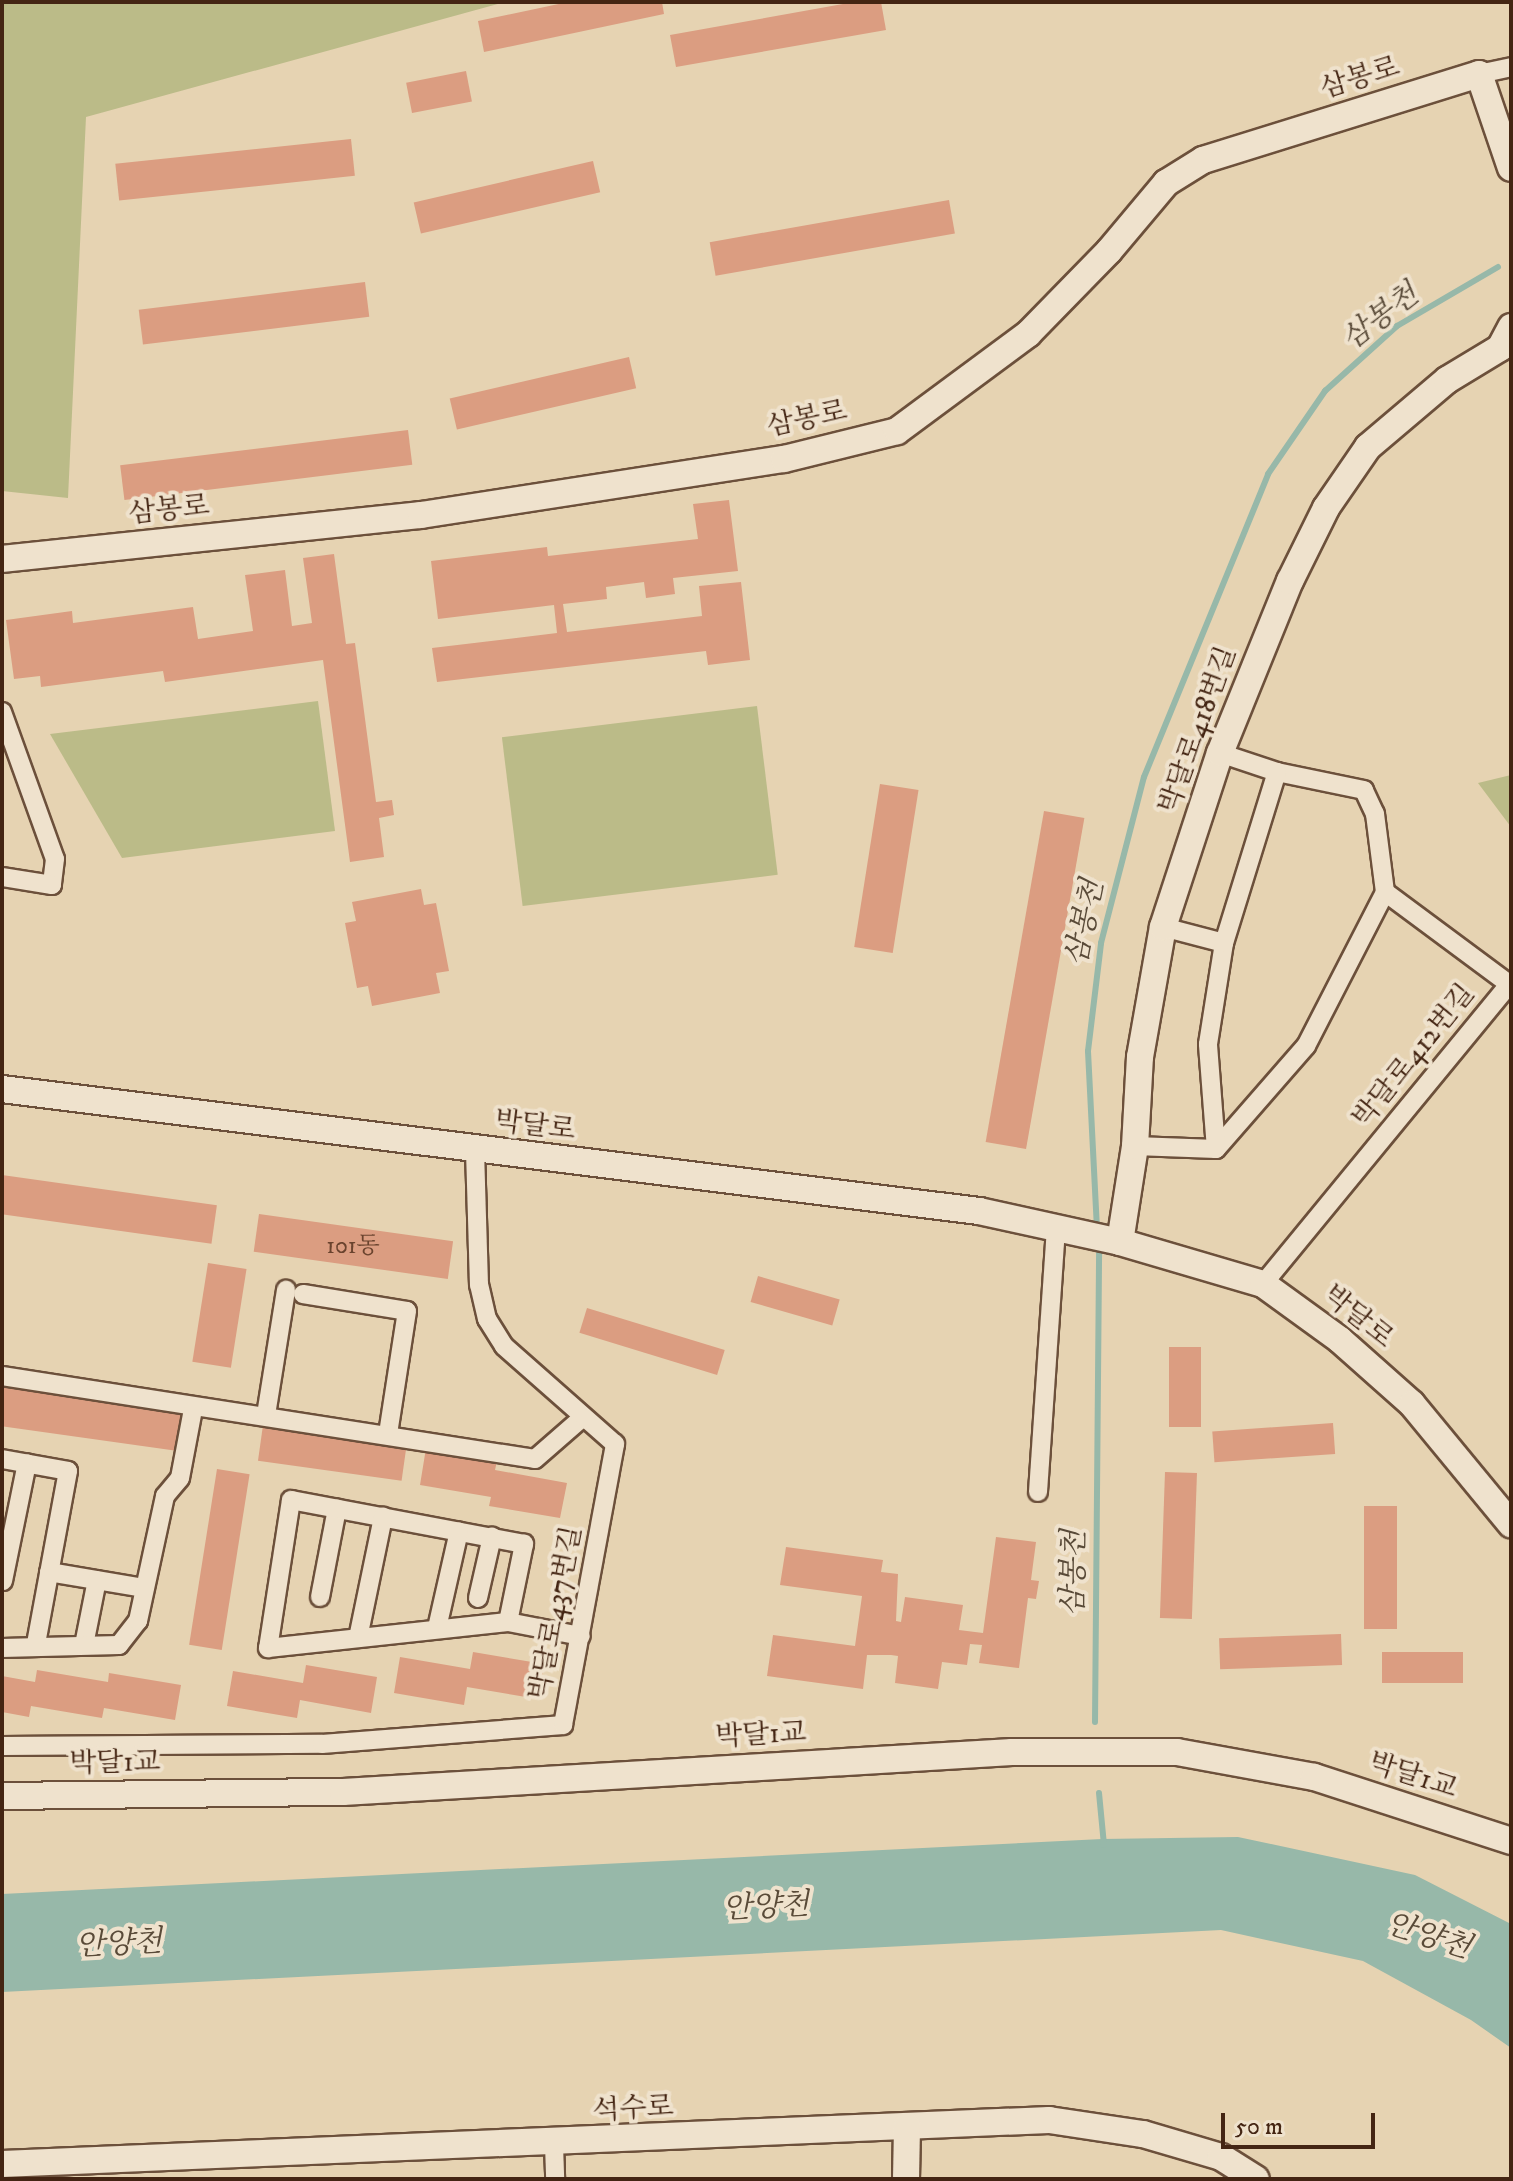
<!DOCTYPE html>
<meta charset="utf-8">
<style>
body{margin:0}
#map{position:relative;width:1513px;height:2181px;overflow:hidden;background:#e6d3b2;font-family:"IM FELL DW Pica","Noto Serif KR",serif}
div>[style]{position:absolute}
.green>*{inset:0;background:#bb8;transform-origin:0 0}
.water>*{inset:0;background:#97b8a9}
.stream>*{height:6px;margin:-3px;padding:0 3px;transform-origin:3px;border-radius:3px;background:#97b8a9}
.building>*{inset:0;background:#db9d81;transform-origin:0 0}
.roads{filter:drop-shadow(2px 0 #6c503b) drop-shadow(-2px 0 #6c503b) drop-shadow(0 2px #6c503b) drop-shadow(0 -2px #6c503b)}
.street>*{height:18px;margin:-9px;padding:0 9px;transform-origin:9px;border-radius:9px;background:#efe2cd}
.secondary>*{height:26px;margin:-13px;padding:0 13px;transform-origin:13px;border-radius:13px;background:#efe2cd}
span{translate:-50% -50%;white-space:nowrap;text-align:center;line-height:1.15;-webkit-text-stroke:8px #efe2cd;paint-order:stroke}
.number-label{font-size:24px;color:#6a432e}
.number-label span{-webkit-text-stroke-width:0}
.street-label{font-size:28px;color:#442513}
.water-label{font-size:30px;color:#594a38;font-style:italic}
.frame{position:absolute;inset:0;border:4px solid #442513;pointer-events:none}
.scale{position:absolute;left:1221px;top:2113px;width:154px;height:36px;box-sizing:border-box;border:4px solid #442513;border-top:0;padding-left:10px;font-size:24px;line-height:28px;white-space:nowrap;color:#442513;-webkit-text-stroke:6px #efe2cd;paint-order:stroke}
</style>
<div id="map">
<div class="green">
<i style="clip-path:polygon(2px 2px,505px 2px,86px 117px,68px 498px,2px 491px)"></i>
<i style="clip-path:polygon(318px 701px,335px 831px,122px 858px,50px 734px)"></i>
<i style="left:757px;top:706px;width:170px;height:257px;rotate:83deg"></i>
<i style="clip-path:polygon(1511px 775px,1511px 827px,1478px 783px)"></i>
</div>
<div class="water">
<i style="clip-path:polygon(1238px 1837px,1415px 1875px,1511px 1924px,1511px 2048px,1471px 2020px,1363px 1961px,1221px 1930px,2px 1992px,2px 1894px,1102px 1839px)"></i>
</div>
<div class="stream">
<i style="left:1097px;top:1229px;width:178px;rotate:-92.9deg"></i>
<i style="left:1088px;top:1051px;width:109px;rotate:-83.1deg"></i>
<i style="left:1101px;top:943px;width:171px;rotate:-75.5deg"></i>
<i style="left:1144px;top:777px;width:327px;rotate:-67.7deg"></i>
<i style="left:1268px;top:474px;width:101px;rotate:-55.5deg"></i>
<i style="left:1325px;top:391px;width:97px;rotate:-42.1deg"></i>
<i style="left:1397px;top:326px;width:117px;rotate:-30.3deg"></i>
<i style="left:1095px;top:1722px;width:478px;rotate:-89.5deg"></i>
<i style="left:1099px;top:1793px;width:52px;rotate:84.5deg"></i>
</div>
<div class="building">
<i style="clip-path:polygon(568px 2px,662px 2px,664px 14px,484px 52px,478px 21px)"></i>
<i style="clip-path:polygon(854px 2px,881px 2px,886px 30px,676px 67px,670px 35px)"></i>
<i style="left:466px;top:71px;width:31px;height:61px;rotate:79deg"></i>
<i style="left:351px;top:139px;width:37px;height:237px;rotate:84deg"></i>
<i style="left:593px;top:161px;width:32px;height:184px;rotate:77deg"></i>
<i style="left:949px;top:200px;width:34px;height:243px;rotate:80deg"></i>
<i style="left:365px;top:282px;width:35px;height:228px;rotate:83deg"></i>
<i style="left:629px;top:357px;width:32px;height:184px;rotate:77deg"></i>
<i style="left:408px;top:430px;width:35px;height:290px;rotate:83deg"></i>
<i style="clip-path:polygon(729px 500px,738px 571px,673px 578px,675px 594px,646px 598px,644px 582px,606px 587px,607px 599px,563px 604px,567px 632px,702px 616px,699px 586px,741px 582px,750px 660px,708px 665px,706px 651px,437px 682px,432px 648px,557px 633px,554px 605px,438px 619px,431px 561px,547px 547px,548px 556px,698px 539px,693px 504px)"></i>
<i style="clip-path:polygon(334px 554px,346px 644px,355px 643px,376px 802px,392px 800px,394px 815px,379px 818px,384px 857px,350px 862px,323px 660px,165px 682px,163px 671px,41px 687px,40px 676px,14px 679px,6px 620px,72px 611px,73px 623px,193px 607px,198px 639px,253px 631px,245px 575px,285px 570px,292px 626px,312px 623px,303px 558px)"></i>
<i style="left:880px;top:784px;width:39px;height:165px;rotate:9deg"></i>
<i style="left:1044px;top:811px;width:41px;height:336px;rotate:10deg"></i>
<i style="clip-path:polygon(421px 889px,424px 905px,436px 903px,449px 971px,436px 973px,440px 993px,372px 1006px,368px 986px,357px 988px,345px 923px,356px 921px,352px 902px)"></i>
<i style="left:2px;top:1175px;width:217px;height:39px;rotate:8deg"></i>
<i style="left:259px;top:1214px;width:196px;height:38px;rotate:8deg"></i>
<i style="left:208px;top:1263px;width:39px;height:100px;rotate:9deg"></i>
<i style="left:758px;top:1276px;width:85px;height:27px;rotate:16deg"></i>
<i style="left:587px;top:1308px;width:144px;height:26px;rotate:17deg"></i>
<i style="left:1169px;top:1347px;width:32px;height:80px"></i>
<i style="left:2px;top:1386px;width:185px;height:40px;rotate:8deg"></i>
<i style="left:1333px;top:1423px;width:31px;height:121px;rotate:86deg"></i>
<i style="left:263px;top:1425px;width:145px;height:36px;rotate:8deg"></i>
<i style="clip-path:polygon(426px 1448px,497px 1461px,495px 1470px,567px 1483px,560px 1518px,489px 1506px,491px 1497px,420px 1485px)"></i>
<i style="left:217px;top:1469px;width:33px;height:178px;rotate:9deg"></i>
<i style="left:1165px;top:1472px;width:32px;height:146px;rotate:2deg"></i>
<i style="left:1364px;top:1506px;width:33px;height:123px"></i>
<i style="clip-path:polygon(996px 1537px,1036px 1542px,1031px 1580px,1039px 1581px,1036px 1599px,1028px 1598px,1019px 1668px,979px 1663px,982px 1645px,970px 1644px,967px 1665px,942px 1662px,938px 1689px,895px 1683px,898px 1656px,891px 1655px,867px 1655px,863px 1689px,767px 1676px,773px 1635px,855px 1646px,862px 1596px,780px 1585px,786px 1547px,883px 1560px,881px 1572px,898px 1574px,896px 1621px,901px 1622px,905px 1597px,963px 1605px,959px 1630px,983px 1633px)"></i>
<i style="left:1341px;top:1634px;width:31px;height:122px;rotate:88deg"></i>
<i style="clip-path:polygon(473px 1652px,544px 1664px,538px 1699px,467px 1687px,464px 1705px,394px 1693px,400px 1657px,470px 1669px)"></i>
<i style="left:1382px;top:1652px;width:81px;height:31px"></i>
<i style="clip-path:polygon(306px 1665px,377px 1677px,371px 1713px,300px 1700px,297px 1718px,227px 1706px,233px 1671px,303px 1683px)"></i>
<i style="clip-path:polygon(37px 1670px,108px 1682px,109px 1673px,181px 1685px,175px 1720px,104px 1708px,102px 1718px,31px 1706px,29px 1717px,2px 1712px,2px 1676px,35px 1682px)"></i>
</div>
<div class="roads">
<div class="street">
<i style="left:1479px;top:74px;width:33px;rotate:-12deg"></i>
<i style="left:2px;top:712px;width:156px;rotate:70.2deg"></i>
<i style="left:55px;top:859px;width:26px;rotate:97deg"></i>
<i style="left:52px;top:885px;width:51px;rotate:-170.9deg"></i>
<i style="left:1163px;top:927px;width:63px;rotate:14.7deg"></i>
<i style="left:1135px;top:1146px;width:81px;rotate:2.1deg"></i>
<i style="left:1216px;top:1149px;width:137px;rotate:-48.9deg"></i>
<i style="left:1306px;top:1046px;width:173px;rotate:-62.8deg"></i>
<i style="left:1385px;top:892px;width:79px;rotate:-97.3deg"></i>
<i style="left:1375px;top:814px;width:26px;rotate:-115deg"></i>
<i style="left:1364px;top:790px;width:89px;rotate:-168.3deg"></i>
<i style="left:1277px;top:772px;width:60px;rotate:-161.6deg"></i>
<i style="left:1216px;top:1149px;width:105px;rotate:-94.4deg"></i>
<i style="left:1208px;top:1044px;width:102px;rotate:-81deg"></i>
<i style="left:1224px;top:943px;width:179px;rotate:-72.8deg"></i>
<i style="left:1263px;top:1284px;width:388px;rotate:-50.6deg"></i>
<i style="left:1509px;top:984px;width:154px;rotate:-143.4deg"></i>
<i style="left:303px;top:1294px;width:105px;rotate:9.3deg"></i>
<i style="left:407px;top:1311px;width:124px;rotate:98.8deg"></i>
<i style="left:2px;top:1376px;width:539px;rotate:8.85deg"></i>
<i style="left:535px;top:1459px;width:62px;rotate:-41.1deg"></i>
<i style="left:266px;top:1415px;width:127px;rotate:-80.9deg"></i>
<i style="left:2px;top:1459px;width:67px;rotate:10.3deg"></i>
<i style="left:68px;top:1471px;width:176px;rotate:100.5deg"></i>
<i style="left:1038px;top:1492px;width:264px;rotate:-86.1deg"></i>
<i style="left:49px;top:1572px;width:97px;rotate:9.5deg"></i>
<i style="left:3px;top:1581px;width:120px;rotate:-78.5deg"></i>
<i style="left:320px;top:1597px;width:90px;rotate:-79.1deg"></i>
<i style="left:478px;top:1598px;width:63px;rotate:-77.1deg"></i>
<i style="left:508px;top:1622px;width:80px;rotate:-78.4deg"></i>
<i style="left:524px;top:1544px;width:237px;rotate:-169.3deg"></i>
<i style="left:291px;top:1500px;width:150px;rotate:98.8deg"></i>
<i style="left:268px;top:1648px;width:241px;rotate:-6.2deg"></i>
<i style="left:508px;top:1622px;width:74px;rotate:10.9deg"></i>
<i style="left:437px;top:1628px;width:99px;rotate:-77.2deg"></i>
<i style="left:358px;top:1638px;width:124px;rotate:-78.3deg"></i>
<i style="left:84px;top:1645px;width:66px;rotate:-78.7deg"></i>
<i style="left:2px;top:1648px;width:117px;rotate:-1.5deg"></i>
<i style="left:119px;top:1645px;width:31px;rotate:-52deg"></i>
<i style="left:138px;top:1621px;width:128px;rotate:-77.8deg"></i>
<i style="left:165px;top:1496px;width:23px;rotate:-50deg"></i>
<i style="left:180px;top:1478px;width:70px;rotate:-79.3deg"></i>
<i style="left:2px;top:1746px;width:320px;rotate:-0.4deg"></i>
<i style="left:322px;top:1744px;width:242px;rotate:-4.5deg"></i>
<i style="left:563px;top:1725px;width:286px;rotate:-79.5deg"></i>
<i style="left:615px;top:1444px;width:148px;rotate:-138.6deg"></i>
<i style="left:504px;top:1346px;width:32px;rotate:-122deg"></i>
<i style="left:487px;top:1319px;width:35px;rotate:-103deg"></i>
<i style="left:479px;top:1285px;width:134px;rotate:-91.7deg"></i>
<i style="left:554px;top:2145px;width:34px;rotate:88deg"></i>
</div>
<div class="secondary">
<i style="left:2px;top:559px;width:421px;rotate:-6deg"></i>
<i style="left:421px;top:515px;width:367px;rotate:-8.8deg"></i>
<i style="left:784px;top:459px;width:116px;rotate:-13.9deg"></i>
<i style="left:897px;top:431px;width:163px;rotate:-36.5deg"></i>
<i style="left:1028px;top:334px;width:116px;rotate:-45.7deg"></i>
<i style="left:1109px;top:251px;width:89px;rotate:-50deg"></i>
<i style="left:1166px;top:183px;width:44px;rotate:-31.9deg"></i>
<i style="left:1203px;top:160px;width:289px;rotate:-17.3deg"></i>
<i style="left:1479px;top:74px;width:99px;rotate:71.2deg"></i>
<i style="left:2px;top:1089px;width:985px;rotate:7.12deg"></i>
<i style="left:979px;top:1211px;width:144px;rotate:12.4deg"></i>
<i style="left:1120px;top:1242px;width:149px;rotate:16.4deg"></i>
<i style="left:1263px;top:1284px;width:95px;rotate:36deg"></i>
<i style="left:1340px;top:1340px;width:96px;rotate:41.6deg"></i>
<i style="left:1412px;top:1404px;width:156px;rotate:50.5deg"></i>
<i style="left:1120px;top:1242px;width:97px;rotate:-81.1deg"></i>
<i style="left:1135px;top:1146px;width:89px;rotate:-86.8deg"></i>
<i style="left:1140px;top:1057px;width:132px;rotate:-80deg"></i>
<i style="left:1163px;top:927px;width:183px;rotate:-71.9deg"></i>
<i style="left:1220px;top:753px;width:186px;rotate:-67.9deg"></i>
<i style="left:1290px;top:581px;width:81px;rotate:-63.7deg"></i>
<i style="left:1326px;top:508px;width:74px;rotate:-55.5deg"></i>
<i style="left:1368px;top:447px;width:104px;rotate:-40.3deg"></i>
<i style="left:1447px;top:380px;width:62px;rotate:-31.1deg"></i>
<i style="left:1500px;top:348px;width:24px;rotate:-62deg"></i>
<i style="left:2px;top:1796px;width:341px;rotate:-0.7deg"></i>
<i style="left:343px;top:1792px;width:670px;rotate:-3.42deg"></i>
<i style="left:1012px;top:1752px;width:165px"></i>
<i style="left:1177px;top:1752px;width:139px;rotate:10.3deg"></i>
<i style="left:1314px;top:1777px;width:207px;rotate:18deg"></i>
<i style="left:2px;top:2164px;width:1048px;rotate:-2.41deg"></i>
<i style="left:1049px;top:2120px;width:95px;rotate:8.5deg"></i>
<i style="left:1143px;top:2134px;width:81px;rotate:16.4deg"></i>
<i style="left:1221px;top:2157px;width:41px;rotate:32.2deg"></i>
<i style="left:906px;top:2179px;width:53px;rotate:-88.9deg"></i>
</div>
</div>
<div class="number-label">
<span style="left:353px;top:1247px">101동</span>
</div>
<div class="street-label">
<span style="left:1360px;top:78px;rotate:-17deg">삼봉로</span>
<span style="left:807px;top:419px;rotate:-12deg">삼봉로</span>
<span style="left:169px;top:510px;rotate:-6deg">삼봉로</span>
<span style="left:1198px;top:730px;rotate:-70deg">박달로418번길</span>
<span style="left:1414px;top:1056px;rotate:-51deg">박달로412번길</span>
<span style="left:535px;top:1126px;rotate:7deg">박달로</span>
<span style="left:1358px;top:1317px;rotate:39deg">박달로</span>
<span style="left:556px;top:1613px;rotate:-79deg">박달로437번길</span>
<span style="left:761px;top:1735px;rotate:-3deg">박달1교</span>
<span style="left:115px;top:1763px;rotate:-1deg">박달1교</span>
<span style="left:1413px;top:1776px;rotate:18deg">박달1교</span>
<span style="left:633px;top:2109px;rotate:-3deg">석수로</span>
</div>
<div class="water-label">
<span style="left:1381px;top:318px;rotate:-37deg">삼봉천</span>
<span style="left:1086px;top:923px;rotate:-78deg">삼봉천</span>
<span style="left:1075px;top:1573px;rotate:-89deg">삼봉천</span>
<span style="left:766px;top:1908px;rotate:-3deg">안양천</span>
<span style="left:1428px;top:1937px;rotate:18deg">안양천</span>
<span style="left:119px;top:1945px;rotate:-3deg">안양천</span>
</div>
<div class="frame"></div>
<div class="scale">50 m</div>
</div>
